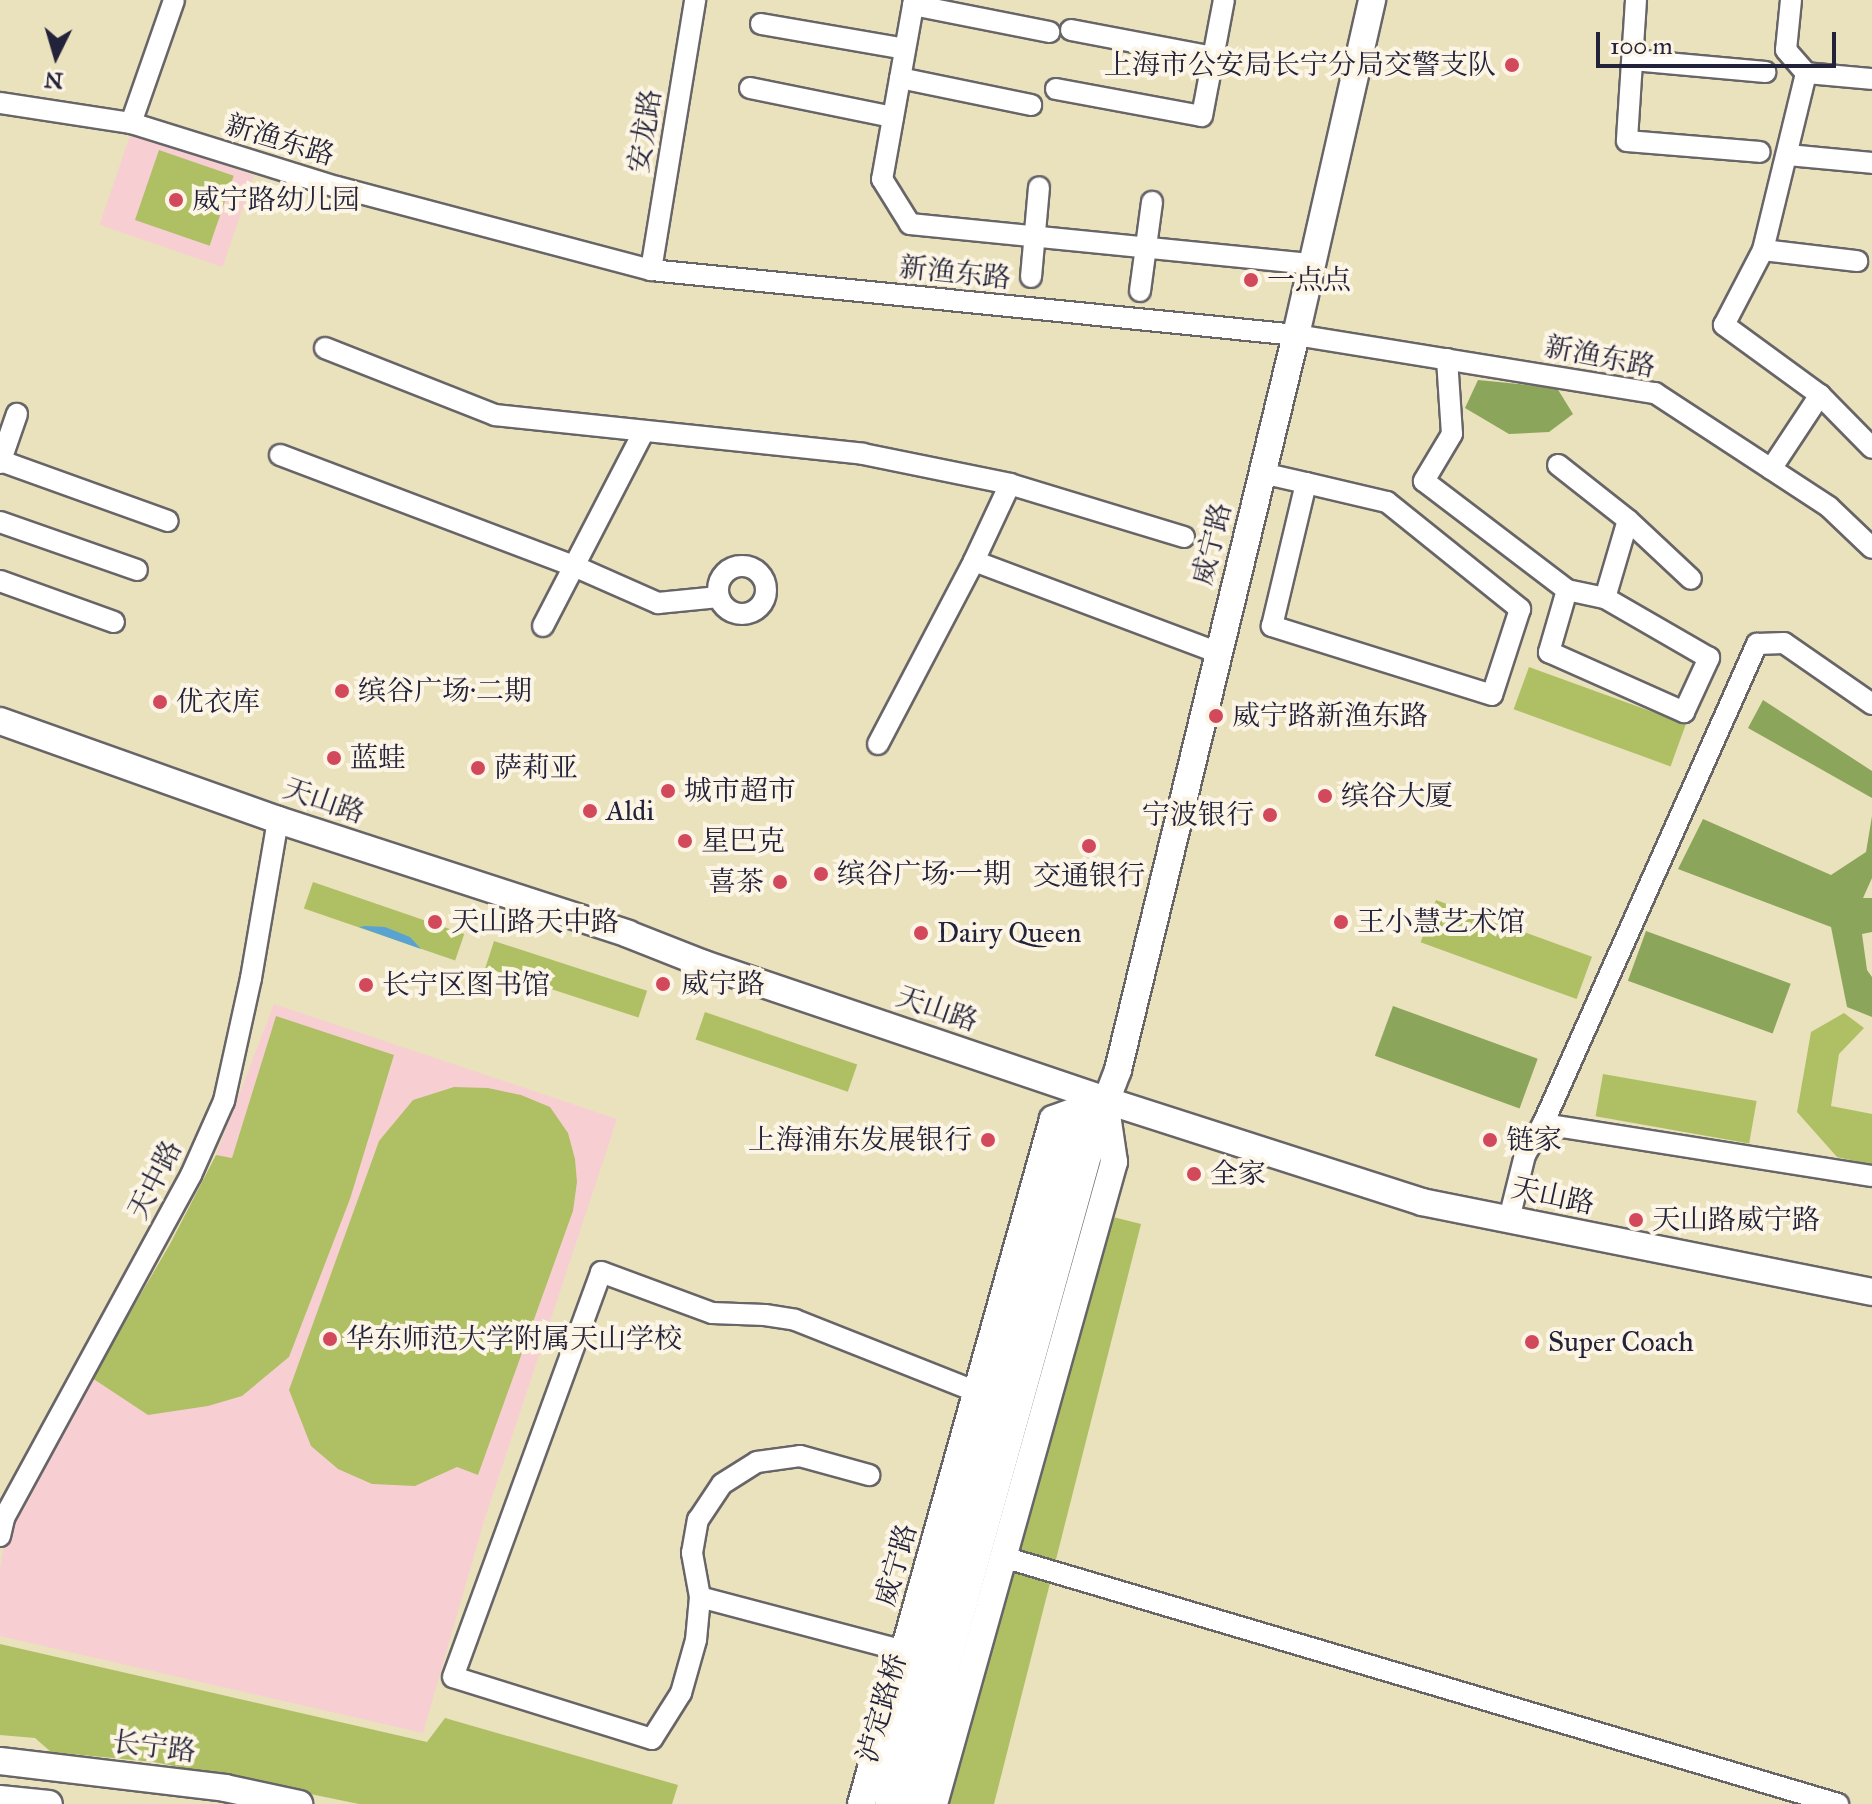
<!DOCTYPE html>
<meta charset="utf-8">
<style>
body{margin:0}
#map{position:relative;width:1872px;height:1804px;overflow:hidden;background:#eae1bd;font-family:"IM FELL Great Primer","Noto Serif SC",serif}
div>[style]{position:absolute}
.built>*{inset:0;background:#f7cfd2;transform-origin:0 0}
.green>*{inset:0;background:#afc064;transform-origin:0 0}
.forest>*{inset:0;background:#8ba65a;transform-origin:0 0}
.water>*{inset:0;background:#5aa2d1}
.roads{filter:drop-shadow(2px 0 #686568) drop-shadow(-2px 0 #686568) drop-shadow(0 2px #686568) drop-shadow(0 -2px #686568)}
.minor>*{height:20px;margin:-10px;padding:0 10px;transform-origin:10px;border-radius:10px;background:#fff}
.minor>.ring{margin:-10px;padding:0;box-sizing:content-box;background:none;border:20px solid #fff;border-radius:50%}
.major>*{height:26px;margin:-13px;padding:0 13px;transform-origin:13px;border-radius:13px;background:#fff}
.dots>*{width:22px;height:22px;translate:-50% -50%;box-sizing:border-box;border:4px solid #fcf5e5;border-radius:50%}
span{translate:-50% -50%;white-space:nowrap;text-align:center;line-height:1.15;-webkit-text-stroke:8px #fcf5e5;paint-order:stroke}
.poi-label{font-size:28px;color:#22223b}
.right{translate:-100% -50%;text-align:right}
.left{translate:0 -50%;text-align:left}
.street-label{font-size:28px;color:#22223b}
.north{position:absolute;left:16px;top:16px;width:80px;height:80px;-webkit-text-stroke:6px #fcf5e5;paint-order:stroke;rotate:185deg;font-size:22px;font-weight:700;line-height:32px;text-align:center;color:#22223b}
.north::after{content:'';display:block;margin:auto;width:28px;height:36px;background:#22223b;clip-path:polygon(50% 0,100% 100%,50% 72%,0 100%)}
.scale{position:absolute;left:1596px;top:32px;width:240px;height:36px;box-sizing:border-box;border:4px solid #22223b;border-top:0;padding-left:10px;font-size:24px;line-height:28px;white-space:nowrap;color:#22223b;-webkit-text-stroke:6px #fcf5e5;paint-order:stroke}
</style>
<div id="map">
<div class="built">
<i style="left:131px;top:133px;width:130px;height:97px;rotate:19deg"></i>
<i style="clip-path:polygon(274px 1004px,617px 1119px,484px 1521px,423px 1733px,0 1636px,0 1568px,6px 1534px,37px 1471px,170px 1244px,216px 1155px)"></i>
</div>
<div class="green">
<i style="left:159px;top:150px;width:79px;height:74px;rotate:19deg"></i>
<i style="left:1529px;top:667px;width:167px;height:45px;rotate:20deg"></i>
<i style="left:313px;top:882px;width:160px;height:28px;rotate:19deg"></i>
<i style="left:1436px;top:900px;width:166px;height:45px;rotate:20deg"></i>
<i style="left:494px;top:941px;width:161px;height:28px;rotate:18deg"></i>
<i style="left:705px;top:1012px;width:161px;height:29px;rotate:19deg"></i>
<i style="clip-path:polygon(1844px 1013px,1864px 1028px,1839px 1054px,1831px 1106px,1872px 1114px,1872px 1165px,1837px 1157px,1797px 1112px,1811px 1032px)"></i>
<i style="clip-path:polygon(276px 1016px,394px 1055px,350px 1199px,289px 1357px,242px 1396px,208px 1406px,148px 1415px,92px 1378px,170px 1244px,216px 1155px,232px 1158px)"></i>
<i style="left:1603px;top:1074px;width:156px;height:43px;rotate:10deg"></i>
<i style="clip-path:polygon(454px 1087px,488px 1088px,521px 1095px,550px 1107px,568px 1133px,575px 1159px,577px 1182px,573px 1211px,478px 1475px,457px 1467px,415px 1486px,372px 1484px,338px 1469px,311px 1446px,289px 1390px,379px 1141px,413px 1100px)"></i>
<i style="clip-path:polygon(1109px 1216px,1141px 1224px,994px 1804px,946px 1804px)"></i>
<i style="clip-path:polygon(0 1644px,427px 1742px,445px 1718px,678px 1785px,672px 1804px,359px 1804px,154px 1762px,51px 1752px,35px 1738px,0 1735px)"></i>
</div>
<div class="forest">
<i style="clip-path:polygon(1478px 380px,1557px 388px,1573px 414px,1549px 432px,1509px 434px,1465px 408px)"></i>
<i style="clip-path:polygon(1763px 700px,1872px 771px,1872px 798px,1748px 728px)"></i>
<i style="clip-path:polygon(1872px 816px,1872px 878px,1863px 898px,1872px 898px,1872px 932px,1862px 934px,1867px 970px,1872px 977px,1872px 1017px,1847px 1007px,1831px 927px,1678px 869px,1703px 819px,1831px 875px,1866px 852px)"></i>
<i style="left:1646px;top:931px;width:154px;height:53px;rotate:20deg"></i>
<i style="left:1393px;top:1006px;width:154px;height:53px;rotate:20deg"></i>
</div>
<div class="water">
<i style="clip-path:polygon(365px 926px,385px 927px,410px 937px,421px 949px,359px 927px)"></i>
</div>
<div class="roads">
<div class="minor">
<i style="left:914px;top:0;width:182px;rotate:100.1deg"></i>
<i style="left:882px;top:179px;width:53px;rotate:58.1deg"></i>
<i style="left:910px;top:224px;width:404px;rotate:5.7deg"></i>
<i style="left:1636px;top:0;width:141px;rotate:93.7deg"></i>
<i style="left:1627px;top:141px;width:133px;rotate:4.7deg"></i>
<i style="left:1791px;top:0;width:50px;rotate:95.7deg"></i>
<i style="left:1786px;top:50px;width:30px;rotate:49deg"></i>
<i style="left:913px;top:5px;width:139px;rotate:11.2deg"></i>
<i style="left:761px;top:24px;width:146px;rotate:9.8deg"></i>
<i style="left:1071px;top:30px;width:145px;rotate:10.8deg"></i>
<i style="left:1633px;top:60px;width:133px;rotate:5.2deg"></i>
<i style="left:900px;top:78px;width:134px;rotate:11.6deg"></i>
<i style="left:750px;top:88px;width:146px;rotate:11.5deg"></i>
<i style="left:1056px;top:89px;width:148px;rotate:10.5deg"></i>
<i style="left:1202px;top:116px;width:118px;rotate:-79.3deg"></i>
<i style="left:0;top:103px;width:133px;rotate:8.7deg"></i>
<i style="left:131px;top:123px;width:216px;rotate:17.3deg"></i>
<i style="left:337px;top:187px;width:325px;rotate:14.8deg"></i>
<i style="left:651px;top:270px;width:648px;rotate:5.75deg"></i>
<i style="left:1296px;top:335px;width:364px;rotate:9.2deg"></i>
<i style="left:1655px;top:393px;width:208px;rotate:33.2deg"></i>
<i style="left:1829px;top:507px;width:59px;rotate:43.6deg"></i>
<i style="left:131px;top:123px;width:130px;rotate:-70.7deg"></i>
<i style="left:1788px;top:155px;width:84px;rotate:5.4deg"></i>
<i style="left:1763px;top:250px;width:95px;rotate:6.7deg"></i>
<i style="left:651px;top:270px;width:274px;rotate:-80.7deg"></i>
<i style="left:1031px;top:277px;width:90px;rotate:-84.9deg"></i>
<i style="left:1140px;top:291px;width:90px;rotate:-82.3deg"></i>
<i style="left:325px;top:348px;width:183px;rotate:21.5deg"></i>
<i style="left:495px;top:415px;width:370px;rotate:6deg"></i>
<i style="left:863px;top:454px;width:150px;rotate:11.5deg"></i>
<i style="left:1447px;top:359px;width:75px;rotate:86.2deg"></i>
<i style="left:1452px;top:434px;width:55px;rotate:120.8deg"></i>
<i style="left:1424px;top:481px;width:180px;rotate:37.3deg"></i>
<i style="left:1567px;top:590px;width:65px;rotate:106.2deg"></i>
<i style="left:1549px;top:652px;width:148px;rotate:24deg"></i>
<i style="left:1684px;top:712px;width:60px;rotate:-65.2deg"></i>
<i style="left:1709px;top:658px;width:120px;rotate:-150deg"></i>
<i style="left:1605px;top:598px;width:81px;rotate:-73.6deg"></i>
<i style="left:1628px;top:520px;width:89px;rotate:-141.8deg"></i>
<i style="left:1820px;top:395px;width:119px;rotate:-143.9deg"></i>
<i style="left:1724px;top:325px;width:85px;rotate:-62.5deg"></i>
<i style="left:1763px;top:250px;width:182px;rotate:-76.3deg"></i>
<i style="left:1806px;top:73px;width:66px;rotate:5.2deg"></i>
<i style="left:280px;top:455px;width:314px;rotate:20.7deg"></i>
<i style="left:574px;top:566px;width:92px;rotate:23.8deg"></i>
<i style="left:658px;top:603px;width:61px;rotate:-5.6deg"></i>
<i style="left:1px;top:461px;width:177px;rotate:19.8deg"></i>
<i style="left:0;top:463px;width:52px;rotate:-70.9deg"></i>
<i style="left:1771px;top:469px;width:89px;rotate:-56.5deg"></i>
<i style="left:1820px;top:395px;width:74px;rotate:45.5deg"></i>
<i style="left:1262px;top:473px;width:45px;rotate:12.8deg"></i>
<i style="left:1306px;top:483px;width:83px;rotate:13.2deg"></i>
<i style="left:1387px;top:502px;width:171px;rotate:38.8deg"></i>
<i style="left:1520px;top:609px;width:90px;rotate:108deg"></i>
<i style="left:1492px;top:695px;width:231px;rotate:-162.6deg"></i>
<i style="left:1272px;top:626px;width:147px;rotate:-76.6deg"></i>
<i style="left:1628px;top:520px;width:86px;rotate:43.1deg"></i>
<i style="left:0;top:522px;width:145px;rotate:19.3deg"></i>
<i style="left:1184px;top:537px;width:182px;rotate:-163.1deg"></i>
<i style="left:1010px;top:484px;width:85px;rotate:115.1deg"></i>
<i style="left:974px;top:561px;width:262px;rotate:20.6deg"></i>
<i class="ring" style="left:718px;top:566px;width:28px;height:28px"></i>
<i style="left:0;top:581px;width:121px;rotate:19.8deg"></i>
<i style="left:1567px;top:590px;width:39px;rotate:12deg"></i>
<i style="left:543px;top:626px;width:217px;rotate:-62.6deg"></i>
<i style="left:878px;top:744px;width:207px;rotate:-62.3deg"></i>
<i style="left:1543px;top:1124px;width:333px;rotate:9deg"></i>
<i style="left:1509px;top:1219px;width:66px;rotate:-76deg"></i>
<i style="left:1525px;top:1155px;width:36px;rotate:-60deg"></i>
<i style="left:1543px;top:1124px;width:526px;rotate:-65.97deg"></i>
<i style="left:1757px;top:644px;width:27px;rotate:-2deg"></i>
<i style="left:1784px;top:643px;width:107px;rotate:34.7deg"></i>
<i style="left:0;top:1536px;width:18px;rotate:-77deg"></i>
<i style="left:4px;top:1518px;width:391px;rotate:-61.4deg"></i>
<i style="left:191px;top:1175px;width:81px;rotate:-66deg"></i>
<i style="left:224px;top:1101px;width:126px;rotate:-77.6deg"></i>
<i style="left:251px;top:978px;width:160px;rotate:-80.3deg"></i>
<i style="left:1003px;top:1557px;width:871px;rotate:16.48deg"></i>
<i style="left:700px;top:1597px;width:45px;rotate:-100.3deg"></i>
<i style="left:692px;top:1553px;width:34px;rotate:-80deg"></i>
<i style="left:698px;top:1520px;width:43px;rotate:-56.3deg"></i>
<i style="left:722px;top:1484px;width:41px;rotate:-32.2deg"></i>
<i style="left:757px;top:1462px;width:43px;rotate:-7.9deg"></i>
<i style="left:800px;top:1456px;width:72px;rotate:15.4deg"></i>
<i style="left:904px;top:1651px;width:211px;rotate:-165.2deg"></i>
<i style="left:700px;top:1597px;width:43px;rotate:95.3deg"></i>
<i style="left:696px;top:1640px;width:55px;rotate:105.8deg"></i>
<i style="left:681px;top:1693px;width:54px;rotate:122.2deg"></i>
<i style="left:652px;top:1739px;width:208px;rotate:-162.7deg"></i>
<i style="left:453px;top:1677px;width:431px;rotate:-69.9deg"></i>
<i style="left:601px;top:1272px;width:118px;rotate:20.3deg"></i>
<i style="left:712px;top:1313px;width:53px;rotate:2.2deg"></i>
<i style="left:765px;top:1315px;width:30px;rotate:9deg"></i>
<i style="left:795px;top:1320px;width:198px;rotate:21.6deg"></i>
</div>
<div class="major">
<i style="left:0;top:721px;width:295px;rotate:19.6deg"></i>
<i style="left:278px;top:820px;width:368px;rotate:18deg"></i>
<i style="left:628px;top:934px;width:82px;rotate:21.5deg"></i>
<i style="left:704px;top:964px;width:423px;rotate:18.7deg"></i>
<i style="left:1105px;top:1100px;width:333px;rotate:17.8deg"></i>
<i style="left:1422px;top:1202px;width:459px;rotate:11.3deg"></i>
<i style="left:0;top:1761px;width:227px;rotate:6.8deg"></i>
<i style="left:225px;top:1788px;width:76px;rotate:12.2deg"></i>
<i style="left:0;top:1799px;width:49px;rotate:5.8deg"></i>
<i style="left:861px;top:1804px;width:711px;rotate:-74.34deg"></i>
<i style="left:1053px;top:1119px;width:55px;rotate:-20.1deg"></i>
<i style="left:888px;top:1804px;width:702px;rotate:-74.56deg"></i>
<i style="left:1075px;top:1127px;width:33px;rotate:-43deg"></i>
<i style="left:908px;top:1804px;width:699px;rotate:-74.49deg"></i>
<i style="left:1095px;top:1130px;width:64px;rotate:-69deg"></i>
<i style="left:1118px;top:1070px;width:756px;rotate:-76.39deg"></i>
<i style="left:1296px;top:335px;width:344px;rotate:-77.2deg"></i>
<i style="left:934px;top:1804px;width:667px;rotate:-74.34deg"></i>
<i style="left:1114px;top:1162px;width:55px;rotate:-98.4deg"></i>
</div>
</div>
<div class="dots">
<i style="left:1512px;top:65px;background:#d1495b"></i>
<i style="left:176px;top:200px;background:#d1495b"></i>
<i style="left:1251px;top:280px;background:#d1495b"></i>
<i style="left:342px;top:691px;background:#d1495b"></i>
<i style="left:160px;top:702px;background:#d1495b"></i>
<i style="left:1216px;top:716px;background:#d1495b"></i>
<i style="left:334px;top:758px;background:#d1495b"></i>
<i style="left:478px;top:768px;background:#d1495b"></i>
<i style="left:668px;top:791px;background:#d1495b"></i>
<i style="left:1325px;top:796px;background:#d1495b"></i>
<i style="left:590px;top:811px;background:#d1495b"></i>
<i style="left:1270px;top:815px;background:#d1495b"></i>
<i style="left:685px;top:841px;background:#d1495b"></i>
<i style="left:1089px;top:846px;background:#d1495b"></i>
<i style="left:821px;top:874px;background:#d1495b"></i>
<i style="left:780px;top:882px;background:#d1495b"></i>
<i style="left:435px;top:922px;background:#d1495b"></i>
<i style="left:1341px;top:922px;background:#d1495b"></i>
<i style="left:921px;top:933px;background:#d1495b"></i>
<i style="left:663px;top:984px;background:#d1495b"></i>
<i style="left:366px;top:985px;background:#d1495b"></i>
<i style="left:988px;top:1140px;background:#d1495b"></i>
<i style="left:1490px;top:1140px;background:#d1495b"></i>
<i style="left:1194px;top:1174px;background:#d1495b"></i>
<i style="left:1636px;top:1220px;background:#d1495b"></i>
<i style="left:330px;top:1339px;background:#d1495b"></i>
<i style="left:1532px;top:1342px;background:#d1495b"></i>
</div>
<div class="poi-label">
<span class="right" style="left:1496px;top:65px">上海市公安局长宁分局交警支队</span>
<span class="left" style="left:192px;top:200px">威宁路幼儿园</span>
<span class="left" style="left:1267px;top:280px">一点点</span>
<span class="left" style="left:358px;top:691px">缤谷广场·二期</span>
<span class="left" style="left:176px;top:702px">优衣库</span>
<span class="left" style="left:1232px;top:716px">威宁路新渔东路</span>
<span class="left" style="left:350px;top:758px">蓝蛙</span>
<span class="left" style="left:494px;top:768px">萨莉亚</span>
<span class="left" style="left:684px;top:791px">城市超市</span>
<span class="left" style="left:1341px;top:796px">缤谷大厦</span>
<span class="left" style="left:606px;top:811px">Aldi</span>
<span class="right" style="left:1254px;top:815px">宁波银行</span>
<span class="left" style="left:701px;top:841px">星巴克</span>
<span class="left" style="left:837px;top:874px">缤谷广场·一期</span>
<span style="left:1089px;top:876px">交通银行</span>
<span class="right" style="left:764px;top:882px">喜茶</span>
<span class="left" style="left:451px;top:922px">天山路天中路</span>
<span class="left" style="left:1357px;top:922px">王小慧艺术馆</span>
<span class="left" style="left:937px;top:933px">Dairy Queen</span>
<span class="left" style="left:681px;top:984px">威宁路</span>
<span class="left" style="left:382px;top:985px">长宁区图书馆</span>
<span class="right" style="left:972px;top:1140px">上海浦东发展银行</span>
<span class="left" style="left:1506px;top:1140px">链家</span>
<span class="left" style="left:1210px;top:1174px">全家</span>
<span class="left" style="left:1652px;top:1220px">天山路威宁路</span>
<span class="left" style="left:346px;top:1339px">华东师范大学附属天山学校</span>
<span class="left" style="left:1548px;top:1342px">Super Coach</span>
</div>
<div class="street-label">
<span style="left:645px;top:131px;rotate:-81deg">安龙路</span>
<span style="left:280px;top:140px;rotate:17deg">新渔东路</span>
<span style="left:955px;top:273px;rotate:6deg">新渔东路</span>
<span style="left:1600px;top:357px;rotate:11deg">新渔东路</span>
<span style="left:1212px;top:544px;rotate:-76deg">威宁路</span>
<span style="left:324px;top:801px;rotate:19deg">天山路</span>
<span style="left:937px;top:1009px;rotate:19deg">天山路</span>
<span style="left:155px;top:1180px;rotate:-63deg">天中路</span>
<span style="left:1553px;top:1196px;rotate:12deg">天山路</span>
<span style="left:896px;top:1565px;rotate:-74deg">威宁路</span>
<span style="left:882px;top:1708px;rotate:-74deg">泸定路桥</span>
<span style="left:154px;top:1747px;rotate:7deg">长宁路</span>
</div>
<div class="north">N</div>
<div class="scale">100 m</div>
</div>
